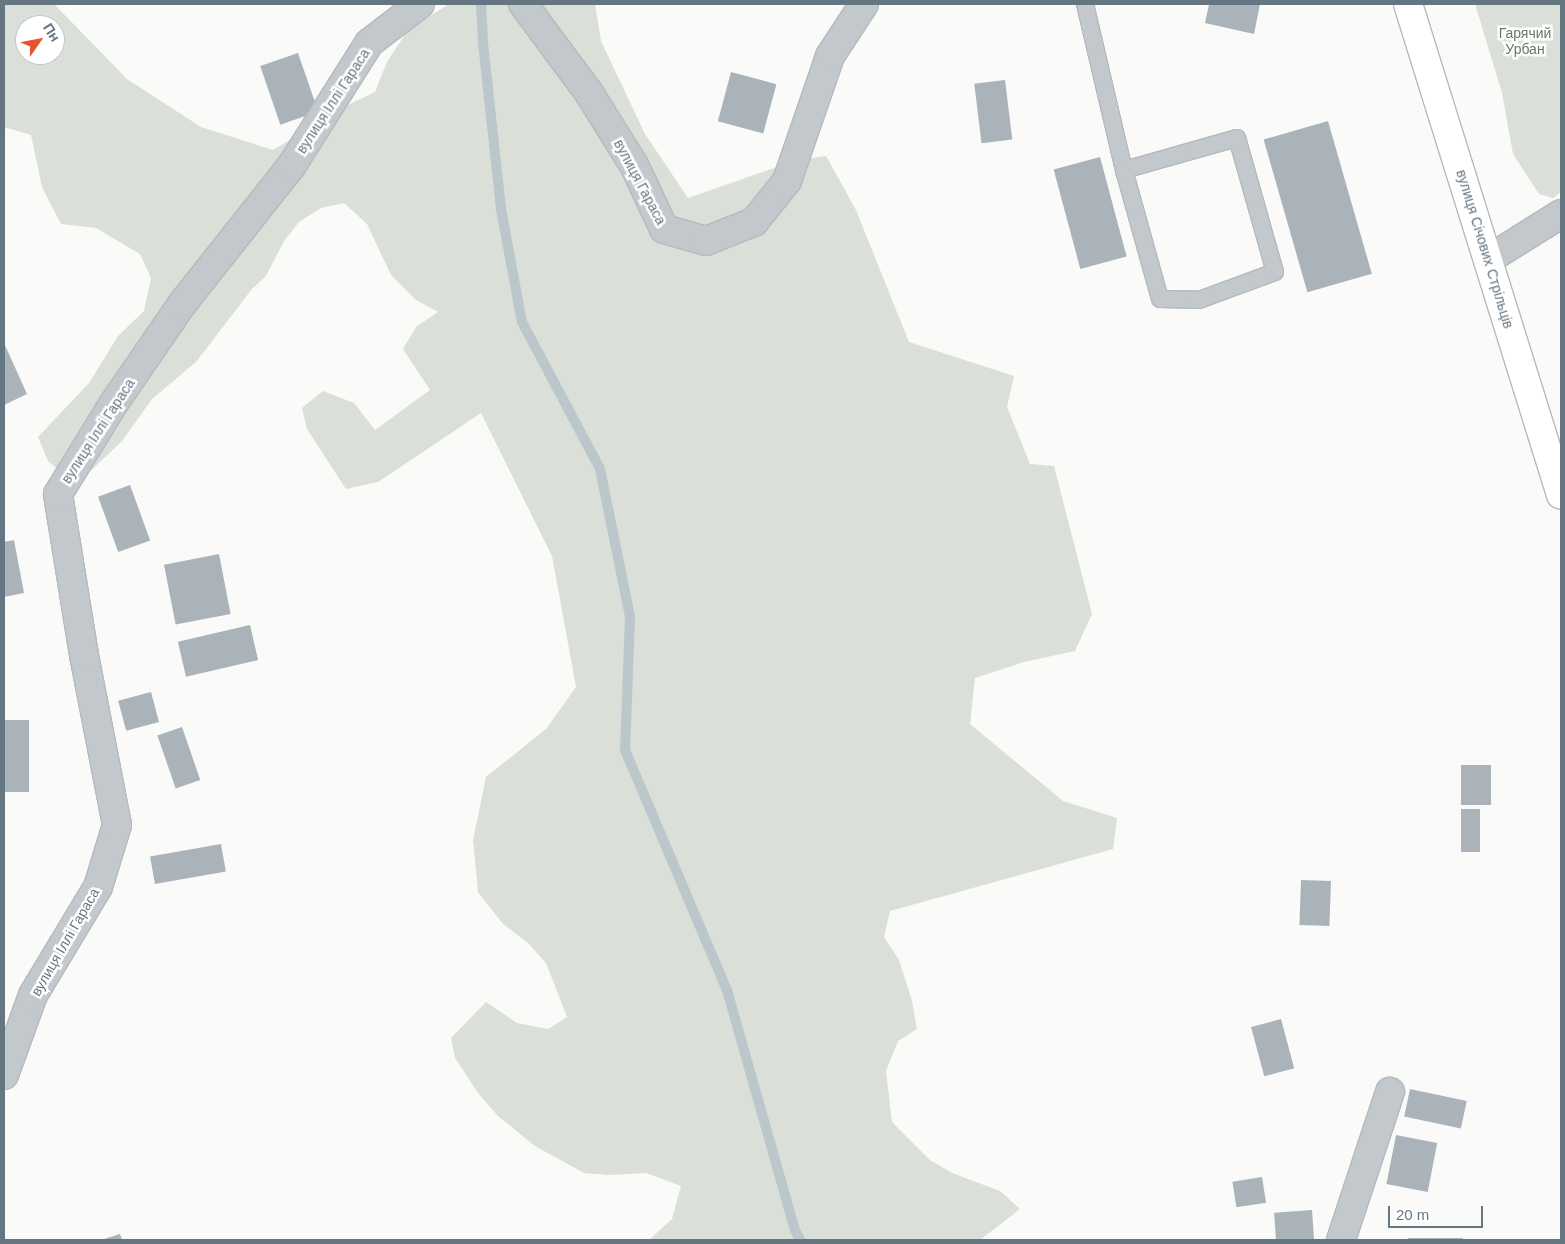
<!DOCTYPE html>
<meta charset="utf-8">
<style>
body{margin:0}
#map{position:relative;width:1565px;height:1244px;overflow:hidden;background:#fafaf8;font-family:Helvetica,sans-serif}
div>[style]{position:absolute}
.green>*{inset:0;background:#dadfd7}
.stream>*{height:10px;margin:-5px;padding:0 5px;transform-origin:5px;border-radius:5px;background:#bbc7cb}
.building>*{inset:0;background:#aab3b9;transform-origin:0 0}
.roads{filter:drop-shadow(1px 0 #b5babe) drop-shadow(-1px 0 #b5babe) drop-shadow(0 1px #b5babe) drop-shadow(0 -1px #b5babe)}
.lane>*{height:16px;margin:-8px;padding:0 8px;transform-origin:8px;border-radius:8px;background:#c3c8cc}
.street>*{height:28px;margin:-14px;padding:0 14px;transform-origin:14px;border-radius:14px;background:#c3c8cc}
.primary>*{height:28px;margin:-14px;padding:0 14px;transform-origin:14px;border-radius:14px;background:#fff}
span{translate:-50% -50%;white-space:nowrap;text-align:center;line-height:1.15;-webkit-text-stroke:5px #fff;paint-order:stroke}
.park-label{font-size:14px;color:#687a64}
.street-label{font-size:14px;color:#657683}
.frame{position:absolute;inset:0;border:5px solid #657683;pointer-events:none}
.north{position:absolute;left:15px;top:15px;width:50px;height:50px;box-sizing:border-box;background:#fff;border:1px solid #c1c8cd;border-radius:50%;rotate:57deg;font-size:14px;font-weight:700;line-height:20px;text-align:center;color:#657683}
.north::after{content:'';display:block;margin:auto;width:18px;height:22px;background:#e4572e;clip-path:polygon(50% 0,100% 100%,50% 72%,0 100%)}
.scale{position:absolute;left:1388px;top:1206px;width:95px;height:22px;box-sizing:border-box;border:2px solid #657683;border-top:0;padding-left:6px;font-size:15px;line-height:18px;white-space:nowrap;color:#657683;-webkit-text-stroke:4px #fff;paint-order:stroke}
</style>
<div id="map">
<div class="green">
<i style="clip-path:polygon(evenodd,4px 4px,54px 4px,127px 79px,201px 127px,273px 150px,348px 105px,375px 92px,387px 62px,408px 30px,449px 4px,595px 4px,601px 41px,645px 134px,688px 198px,797px 160px,826px 156px,856px 210px,909px 342px,1014px 376px,1007px 407px,1030px 464px,1054px 466px,1092px 614px,1075px 651px,1024px 662px,975px 678px,970px 724px,1063px 801px,1117px 818px,1113px 849px,890px 911px,884px 937px,899px 960px,912px 1001px,917px 1029px,898px 1041px,886px 1071px,892px 1122px,930px 1160px,952px 1173px,1000px 1191px,1020px 1209px,980px 1240px,649px 1240px,672px 1219px,681px 1186px,646px 1173px,608px 1175px,584px 1173px,535px 1146px,498px 1116px,478px 1093px,455px 1058px,451px 1038px,486px 1002px,517px 1023px,548px 1029px,567px 1017px,546px 963px,528px 943px,503px 924px,478px 892px,473px 840px,486px 777px,546px 729px,576px 687px,552px 556px,481px 413px,378px 482px,346px 489px,307px 429px,302px 408px,323px 391px,354px 403px,375px 430px,430px 390px,403px 349px,416px 327px,438px 312px,416px 300px,391px 275px,367px 224px,344px 203px,321px 208px,299px 222px,284px 241px,266px 276px,252px 289px,196px 362px,152px 399px,122px 441px,76px 485px,48px 461px,38px 437px,89px 383px,118px 336px,144px 311px,151px 278px,140px 254px,96px 228px,61px 224px,42px 187px,31px 135px,4px 127px,4px 4px,25px 25px,55px 25px,55px 55px,25px 55px,25px 25px)"></i>
<i style="clip-path:polygon(1475px 4px,1561px 4px,1561px 192px,1553px 198px,1539px 194px,1513px 154px,1502px 93px)"></i>
</div>
<div class="stream">
<i style="left:481px;top:4px;width:39px;rotate:87deg"></i>
<i style="left:483px;top:43px;width:167px;rotate:83.8deg"></i>
<i style="left:501px;top:209px;width:115px;rotate:79.5deg"></i>
<i style="left:522px;top:322px;width:166px;rotate:62deg"></i>
<i style="left:600px;top:469px;width:150px;rotate:78.5deg"></i>
<i style="left:630px;top:616px;width:134px;rotate:92.1deg"></i>
<i style="left:625px;top:750px;width:261px;rotate:67deg"></i>
<i style="left:727px;top:990px;width:249px;rotate:74.2deg"></i>
<i style="left:795px;top:1230px;width:11px;rotate:63deg"></i>
</div>
<div class="building">
<i style="clip-path:polygon(1209px 4px,1260px 4px,1254px 34px,1205px 23px)"></i>
<i style="left:298px;top:53px;width:62px;height:40px;rotate:71deg"></i>
<i style="left:731px;top:72px;width:47px;height:51px;rotate:15deg"></i>
<i style="left:1005px;top:80px;width:60px;height:31px;rotate:83deg"></i>
<i style="left:1328px;top:121px;width:159px;height:67px;rotate:74deg"></i>
<i style="left:1100px;top:157px;width:103px;height:48px;rotate:75deg"></i>
<i style="clip-path:polygon(4px 343px,27px 394px,4px 405px)"></i>
<i style="left:130px;top:485px;width:59px;height:34px;rotate:70deg"></i>
<i style="clip-path:polygon(14px 540px,24px 593px,4px 597px,4px 542px)"></i>
<i style="left:219px;top:554px;width:61px;height:56px;rotate:79deg"></i>
<i style="left:250px;top:625px;width:36px;height:74px;rotate:77deg"></i>
<i style="left:151px;top:692px;width:31px;height:34px;rotate:75deg"></i>
<i style="left:4px;top:720px;width:25px;height:72px"></i>
<i style="left:182px;top:727px;width:56px;height:26px;rotate:71deg"></i>
<i style="left:1461px;top:765px;width:30px;height:40px"></i>
<i style="left:1461px;top:809px;width:19px;height:43px"></i>
<i style="left:221px;top:844px;width:28px;height:72px;rotate:80deg"></i>
<i style="left:1301px;top:880px;width:30px;height:45px;rotate:2deg"></i>
<i style="left:1281px;top:1019px;width:51px;height:31px;rotate:75deg"></i>
<i style="left:1410px;top:1089px;width:58px;height:28px;rotate:12deg"></i>
<i style="left:1396px;top:1135px;width:42px;height:50px;rotate:11deg"></i>
<i style="left:1262px;top:1177px;width:26px;height:30px;rotate:81deg"></i>
<i style="left:1312px;top:1210px;width:30px;height:38px;rotate:86deg"></i>
<i style="clip-path:polygon(120px 1234px,122px 1240px,101px 1240px)"></i>
<i style="left:1408px;top:1238px;width:55px;height:2px"></i>
</div>
<div class="roads">
<div class="lane">
<i style="left:1085px;top:4px;width:171px;rotate:76.8deg"></i>
<i style="left:1124px;top:170px;width:134px;rotate:74.4deg"></i>
<i style="left:1160px;top:299px;width:39px;rotate:1deg"></i>
<i style="left:1199px;top:300px;width:81px;rotate:-20.2deg"></i>
<i style="left:1275px;top:272px;width:139px;rotate:-105.8deg"></i>
<i style="left:1237px;top:138px;width:117px;rotate:164.2deg"></i>
</div>
<div class="street">
<i style="left:523px;top:4px;width:111px;rotate:53.4deg"></i>
<i style="left:589px;top:93px;width:87px;rotate:58.1deg"></i>
<i style="left:635px;top:167px;width:68px;rotate:64.9deg"></i>
<i style="left:664px;top:229px;width:44px;rotate:15.9deg"></i>
<i style="left:706px;top:241px;width:52px;rotate:-21.6deg"></i>
<i style="left:754px;top:222px;width:53px;rotate:-51.2deg"></i>
<i style="left:787px;top:181px;width:132px;rotate:-71deg"></i>
<i style="left:830px;top:56px;width:62px;rotate:-56.8deg"></i>
<i style="left:1489px;top:259px;width:85px;rotate:-32deg"></i>
<i style="left:4px;top:1075px;width:85px;rotate:-70.1deg"></i>
<i style="left:33px;top:995px;width:126px;rotate:-59deg"></i>
<i style="left:98px;top:887px;width:65px;rotate:-73deg"></i>
<i style="left:117px;top:825px;width:173px;rotate:-101deg"></i>
<i style="left:84px;top:655px;width:163px;rotate:-99.2deg"></i>
<i style="left:58px;top:494px;width:107px;rotate:-58.4deg"></i>
<i style="left:114px;top:403px;width:120px;rotate:-55.5deg"></i>
<i style="left:182px;top:304px;width:177px;rotate:-51.6deg"></i>
<i style="left:292px;top:165px;width:144px;rotate:-57.7deg"></i>
<i style="left:369px;top:43px;width:64px;rotate:-37.4deg"></i>
<i style="left:1341px;top:1240px;width:156px;rotate:-71.7deg"></i>
</div>
<div class="primary">
<i style="left:1408px;top:4px;width:514px;rotate:72.69deg"></i>
</div>
</div>
<div class="park-label">
<span style="left:1525px;top:41px">Гарячий<br>Урбан</span>
</div>
<div class="street-label">
<span style="left:333px;top:101px;rotate:-57deg">вулиця Іллі Гараса</span>
<span style="left:640px;top:182px;rotate:62deg">вулиця Гараса</span>
<span style="left:1485px;top:249px;rotate:73deg">вулиця Січових Стрільців</span>
<span style="left:98px;top:431px;rotate:-57deg">вулиця Іллі Гараса</span>
<span style="left:65px;top:942px;rotate:-60deg">вулиця Іллі Гараса</span>
</div>
<div class="frame"></div>
<div class="north">Пн</div>
<div class="scale">20 m</div>
</div>
